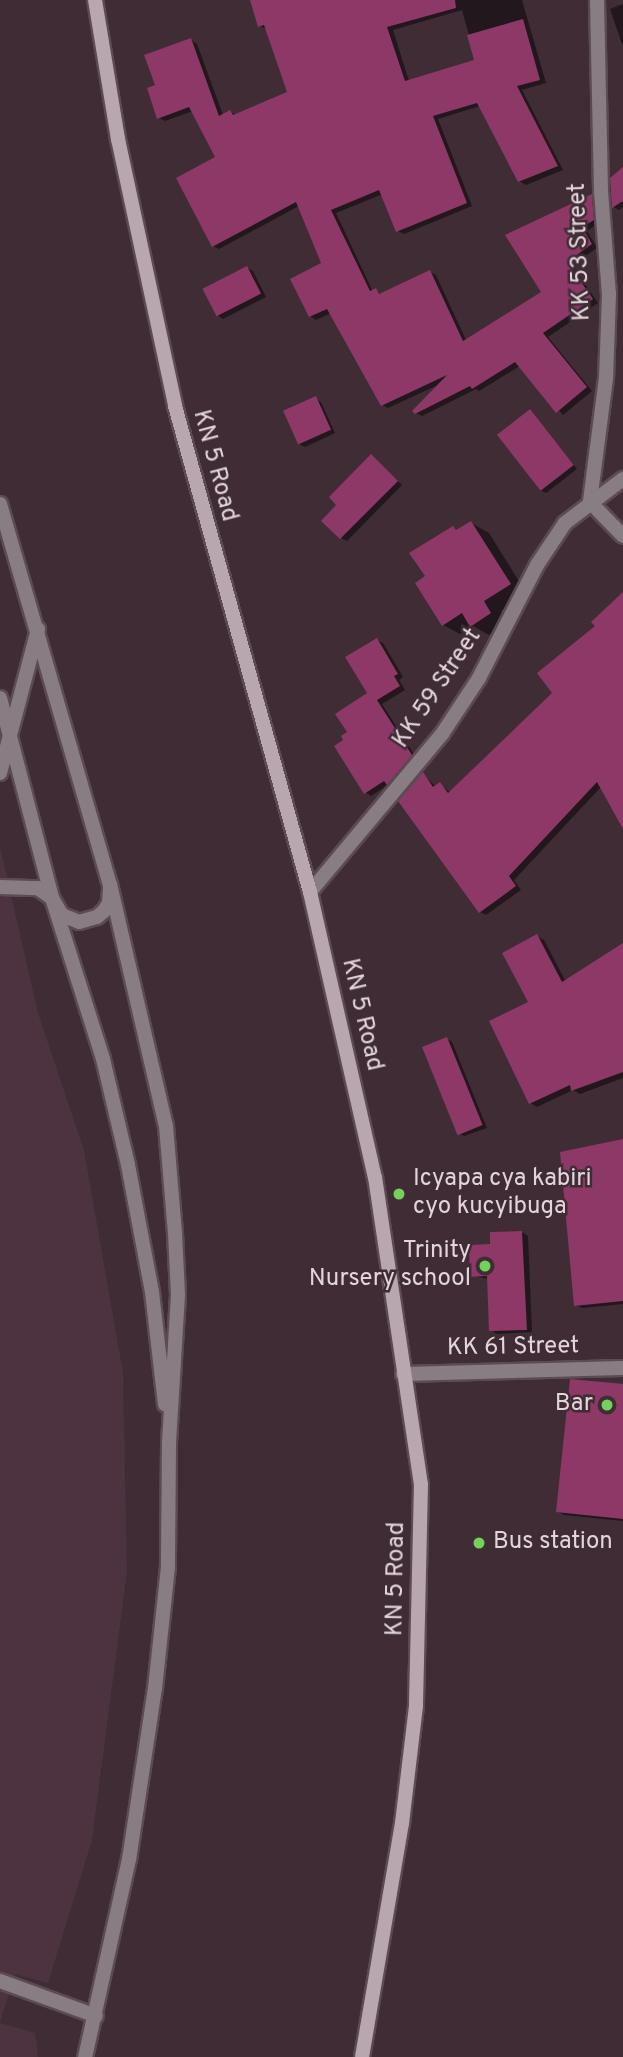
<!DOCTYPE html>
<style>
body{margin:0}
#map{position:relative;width:623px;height:2057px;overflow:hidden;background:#3f2c35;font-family:Overpass,sans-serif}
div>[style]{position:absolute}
.built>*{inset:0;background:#4d333f}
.shadow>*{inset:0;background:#0007}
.building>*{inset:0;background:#8e3867;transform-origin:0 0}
.roads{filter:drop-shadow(2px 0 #5c4b53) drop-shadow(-2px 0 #5c4b53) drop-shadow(0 2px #5c4b53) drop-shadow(0 -2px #5c4b53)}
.lane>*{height:14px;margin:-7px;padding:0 7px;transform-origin:7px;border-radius:7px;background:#887d82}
.street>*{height:14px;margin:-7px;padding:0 7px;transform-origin:7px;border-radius:7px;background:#887d82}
.secondary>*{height:14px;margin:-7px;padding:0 7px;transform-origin:7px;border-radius:7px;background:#b8a7ae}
.dots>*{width:19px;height:19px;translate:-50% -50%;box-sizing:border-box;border:4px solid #3f2c35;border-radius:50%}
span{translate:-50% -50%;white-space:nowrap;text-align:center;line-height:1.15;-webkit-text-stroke:5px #3f2c35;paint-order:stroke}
.street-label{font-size:24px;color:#e2d6db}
.poi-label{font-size:24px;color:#e2d6db}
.left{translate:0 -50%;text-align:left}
.right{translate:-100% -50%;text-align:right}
</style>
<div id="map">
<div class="built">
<i style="clip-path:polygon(0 847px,38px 1013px,84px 1150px,123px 1373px,127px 1572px,92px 1840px,48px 1983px,15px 1974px,0 2022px)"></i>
<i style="clip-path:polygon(0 2023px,35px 2033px,38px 2057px,0 2057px)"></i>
</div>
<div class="shadow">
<i style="clip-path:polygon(evenodd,252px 0,522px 0,546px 83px,522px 90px,563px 170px,526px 185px,519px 181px,480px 106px,438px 119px,472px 206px,404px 234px,398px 231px,383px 194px,336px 213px,373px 292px,383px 294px,430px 272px,436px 275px,466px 340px,543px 292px,591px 196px,597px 199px,599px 223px,587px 231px,597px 248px,572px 265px,598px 303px,548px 337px,592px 391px,563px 415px,520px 366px,479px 391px,476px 389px,422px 416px,416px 413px,440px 384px,388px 408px,382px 405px,331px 313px,316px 320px,310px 316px,324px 264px,299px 206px,219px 249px,213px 246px,217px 158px,193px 111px,165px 121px,159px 118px,157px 86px,191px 40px,197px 44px,223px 115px,230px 112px,237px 115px,289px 93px,267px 29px,259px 26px,252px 0,462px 10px,476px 61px,409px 81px,393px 30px,462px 10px)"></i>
<i style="clip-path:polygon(623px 4px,623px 47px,610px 9px)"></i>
<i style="clip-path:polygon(623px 169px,623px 207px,619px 210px,614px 207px)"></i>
<i style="clip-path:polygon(247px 268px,253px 271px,266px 297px,223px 319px,217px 315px)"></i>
<i style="clip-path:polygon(315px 398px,321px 402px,335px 433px,305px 447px,299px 444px)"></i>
<i style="clip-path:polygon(530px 411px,577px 469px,546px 493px,540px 490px)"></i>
<i style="clip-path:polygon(371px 456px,402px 485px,347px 541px,341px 538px,339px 505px)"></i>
<i style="clip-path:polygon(471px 523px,489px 533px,527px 594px,501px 611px,508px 623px,489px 635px,473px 626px,460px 634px,443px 625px,427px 577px,453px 528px,459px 531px)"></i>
<i style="clip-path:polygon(623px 595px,623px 826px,601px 787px,514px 880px,521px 890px,486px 915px,480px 912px,423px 774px,436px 787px,440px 784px,451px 793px,554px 693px,598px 627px)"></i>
<i style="clip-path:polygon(377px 640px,383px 643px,403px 677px,399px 680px,405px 690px,382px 704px,417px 759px,394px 787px,389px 784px,371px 796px,365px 792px,346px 741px,369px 694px)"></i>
<i style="clip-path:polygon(537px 936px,544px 940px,566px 982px,623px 951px,623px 1078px,580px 1094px,573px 1090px,537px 1107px,530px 1103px,531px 1003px)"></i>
<i style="clip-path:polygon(447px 1039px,452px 1042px,487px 1128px,464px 1136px,458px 1133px)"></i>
<i style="clip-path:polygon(623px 1140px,623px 1304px,582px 1308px,576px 1305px)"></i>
<i style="clip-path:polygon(522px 1232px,528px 1236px,532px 1332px,497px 1334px,491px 1330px,489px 1279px,472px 1276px,492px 1246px)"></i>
<i style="clip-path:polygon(623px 1386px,623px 1521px,564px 1515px,558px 1511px)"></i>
</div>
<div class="building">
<i style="clip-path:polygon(250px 0,455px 0,456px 8px,387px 27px,405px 81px,474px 60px,467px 35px,523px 19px,540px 80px,517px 86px,558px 166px,518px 182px,477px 103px,433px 116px,467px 203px,396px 232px,379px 190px,331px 210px,370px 291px,376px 288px,379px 294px,430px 270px,463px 341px,541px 292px,505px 235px,592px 194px,594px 220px,582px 227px,592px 244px,567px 262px,593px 299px,543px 333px,587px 387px,556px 413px,515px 362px,472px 389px,470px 386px,415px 414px,412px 411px,447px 375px,381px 406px,327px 309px,309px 317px,290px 279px,321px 263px,296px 202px,212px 247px,176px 178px,215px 157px,189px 107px,157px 119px,147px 88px,155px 85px,144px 55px,191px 38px,219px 116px,230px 110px,233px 115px,287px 92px,264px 25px,258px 27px)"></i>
<i style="clip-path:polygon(623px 167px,623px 201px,612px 208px,610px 178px)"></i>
<i style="left:247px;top:266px;width:31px;height:50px;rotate:63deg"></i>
<i style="left:316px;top:396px;width:37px;height:36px;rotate:66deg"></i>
<i style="left:530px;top:409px;width:71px;height:42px;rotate:52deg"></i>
<i style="clip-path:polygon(371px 454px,398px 481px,340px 539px,321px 521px,336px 505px,329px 497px)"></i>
<i style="clip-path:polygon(471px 521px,511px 584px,484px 601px,491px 613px,470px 627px,462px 613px,442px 626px,415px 583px,425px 576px,409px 553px,453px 526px,456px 530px)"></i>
<i style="clip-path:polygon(623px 592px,623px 829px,597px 782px,509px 876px,516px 886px,479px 913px,398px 801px,423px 772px,433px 787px,440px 782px,448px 793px,552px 693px,537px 673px,595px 626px,591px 622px)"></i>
<i style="clip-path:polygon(377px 638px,398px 674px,394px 676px,400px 686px,377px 700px,412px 755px,387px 785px,384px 781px,364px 794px,334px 746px,343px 740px,341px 736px,347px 732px,335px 714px,367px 693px,345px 657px)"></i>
<i style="clip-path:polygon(537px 934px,562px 982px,623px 943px,623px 1072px,571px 1091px,570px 1085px,529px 1104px,489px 1021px,528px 1002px,502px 953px)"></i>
<i style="left:447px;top:1037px;width:95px;height:27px;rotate:68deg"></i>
<i style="clip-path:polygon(623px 1139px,623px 1301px,574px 1306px,560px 1152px)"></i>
<i style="clip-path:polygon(522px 1231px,527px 1330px,489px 1331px,487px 1276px,470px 1277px,469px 1245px,490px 1244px,490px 1232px)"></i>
<i style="clip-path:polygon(570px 1379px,623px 1384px,623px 1519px,556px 1512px)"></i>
</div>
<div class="roads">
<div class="lane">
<i style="left:0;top:773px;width:149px;rotate:-75.2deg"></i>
<i style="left:0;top:887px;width:38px;rotate:2deg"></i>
<i style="left:38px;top:888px;width:17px;rotate:36deg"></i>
<i style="left:52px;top:898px;width:20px;rotate:60deg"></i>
<i style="left:62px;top:915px;width:18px;rotate:22deg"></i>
<i style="left:79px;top:922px;width:19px;rotate:-16deg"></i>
<i style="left:97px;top:917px;width:9px;rotate:-41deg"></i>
<i style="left:104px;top:911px;width:9px;rotate:-58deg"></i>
<i style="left:109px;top:903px;width:16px;rotate:-86deg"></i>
<i style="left:0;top:1981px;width:102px;rotate:20deg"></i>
</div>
<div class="street">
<i style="left:597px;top:0;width:191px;rotate:88.8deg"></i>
<i style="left:601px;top:191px;width:103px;rotate:85.6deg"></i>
<i style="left:609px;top:294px;width:84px;rotate:92deg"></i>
<i style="left:606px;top:378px;width:125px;rotate:97.4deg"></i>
<i style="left:590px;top:502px;width:47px;rotate:45.9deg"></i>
<i style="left:0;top:504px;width:396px;rotate:73.9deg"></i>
<i style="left:110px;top:884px;width:248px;rotate:77deg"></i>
<i style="left:166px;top:1126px;width:107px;rotate:85.2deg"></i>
<i style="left:175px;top:1233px;width:62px;rotate:87.2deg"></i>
<i style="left:178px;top:1295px;width:149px;rotate:93.5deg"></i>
<i style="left:169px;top:1444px;width:123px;rotate:90.5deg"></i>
<i style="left:168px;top:1567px;width:122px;rotate:96.1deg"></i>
<i style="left:155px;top:1688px;width:173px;rotate:98.6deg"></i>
<i style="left:129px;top:1859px;width:203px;rotate:102.5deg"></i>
<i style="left:0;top:698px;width:207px;rotate:75.4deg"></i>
<i style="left:52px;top:898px;width:169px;rotate:72.4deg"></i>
<i style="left:103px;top:1059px;width:109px;rotate:76.7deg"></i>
<i style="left:128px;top:1165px;width:129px;rotate:79.3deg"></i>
<i style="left:152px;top:1292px;width:113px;rotate:83.4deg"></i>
<i style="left:310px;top:892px;width:206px;rotate:-50.1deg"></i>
<i style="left:442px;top:734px;width:67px;rotate:-56.5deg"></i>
<i style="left:479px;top:678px;width:127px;rotate:-62.8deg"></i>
<i style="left:537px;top:565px;width:50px;rotate:-56.3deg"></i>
<i style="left:565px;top:523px;width:73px;rotate:-37.2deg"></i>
<i style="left:403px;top:1374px;width:220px;rotate:-1.6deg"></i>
</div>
<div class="secondary">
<i style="left:95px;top:0;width:141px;rotate:80.6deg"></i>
<i style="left:118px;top:139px;width:273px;rotate:77.9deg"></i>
<i style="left:175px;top:406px;width:504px;rotate:74.48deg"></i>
<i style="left:310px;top:892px;width:292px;rotate:77.2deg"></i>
<i style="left:375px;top:1177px;width:310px;rotate:81.5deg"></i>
<i style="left:421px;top:1484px;width:222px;rotate:91.3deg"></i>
<i style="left:416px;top:1706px;width:118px;rotate:96.8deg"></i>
<i style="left:402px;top:1823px;width:237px;rotate:99.7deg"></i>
</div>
</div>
<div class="dots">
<i style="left:399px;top:1194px;background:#74d25b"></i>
<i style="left:485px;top:1266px;background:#74d25b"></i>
<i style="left:607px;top:1405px;background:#74d25b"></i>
<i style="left:479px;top:1543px;background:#74d25b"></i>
</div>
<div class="street-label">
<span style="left:581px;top:252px;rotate:-92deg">KK 53 Street</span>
<span style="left:214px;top:466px;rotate:75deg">KN 5 Road</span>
<span style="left:438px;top:689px;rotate:-56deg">KK 59 Street</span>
<span style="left:361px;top:1015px;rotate:77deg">KN 5 Road</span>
<span style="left:513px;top:1348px;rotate:-1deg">KK 61 Street</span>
<span style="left:397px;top:1579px;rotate:-89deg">KN 5 Road</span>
</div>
<div class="poi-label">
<span class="left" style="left:413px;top:1194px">Icyapa cya kabiri<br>cyo kucyibuga</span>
<span class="right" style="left:471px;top:1266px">Trinity<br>Nursery school</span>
<span class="right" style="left:593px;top:1405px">Bar</span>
<span class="left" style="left:493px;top:1543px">Bus station</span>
</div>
</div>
